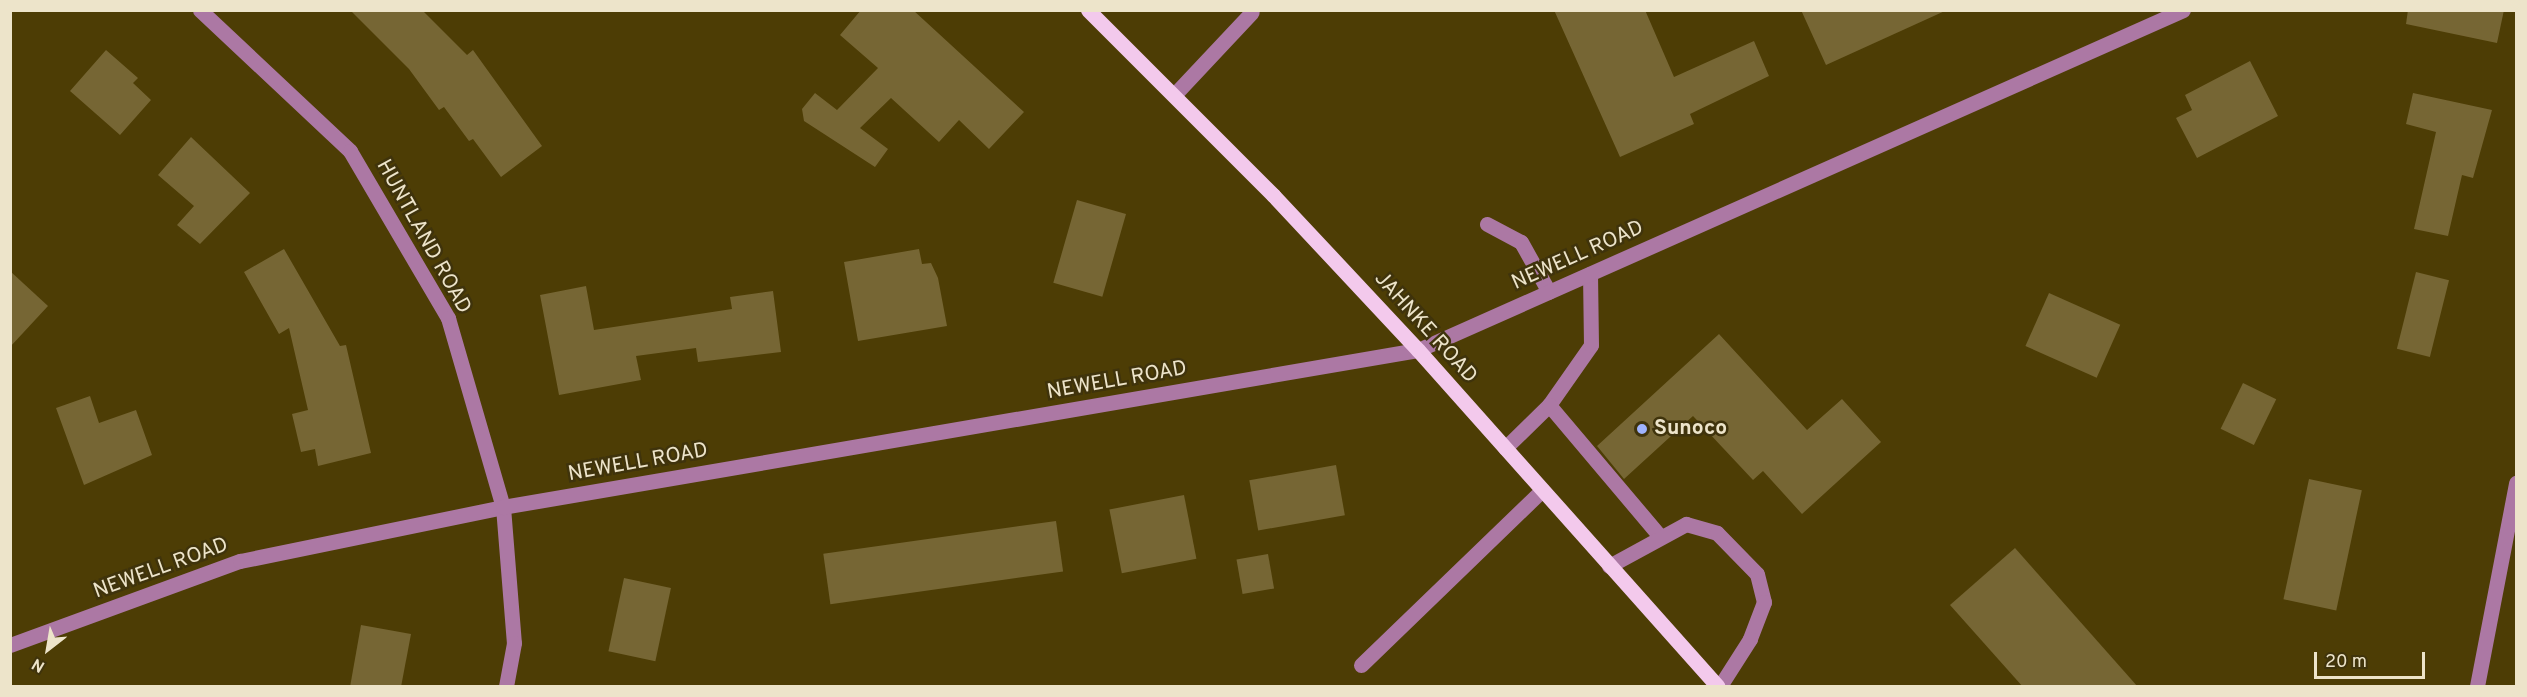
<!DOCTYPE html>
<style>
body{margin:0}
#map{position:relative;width:2527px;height:697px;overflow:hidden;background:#4d3d05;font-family:Overpass,sans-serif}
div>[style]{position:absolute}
.building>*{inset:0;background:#766634;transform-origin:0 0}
.minor>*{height:15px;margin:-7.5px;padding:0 7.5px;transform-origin:7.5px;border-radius:7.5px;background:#ac78a4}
.major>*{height:15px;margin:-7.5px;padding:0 7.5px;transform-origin:7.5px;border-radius:7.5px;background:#f3c9ec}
.dots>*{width:16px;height:16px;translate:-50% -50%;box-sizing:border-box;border:3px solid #3f330c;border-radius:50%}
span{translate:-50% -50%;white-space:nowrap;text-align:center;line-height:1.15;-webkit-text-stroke:5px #3f330c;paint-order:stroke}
.street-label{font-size:21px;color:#ede4ca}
.poi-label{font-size:21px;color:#ede4ca;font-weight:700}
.left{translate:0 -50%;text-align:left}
.frame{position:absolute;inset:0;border:12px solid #ede4ca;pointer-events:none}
.north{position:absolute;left:18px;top:619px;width:60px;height:60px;-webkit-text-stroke:4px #3f330c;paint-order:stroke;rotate:211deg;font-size:16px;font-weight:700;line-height:24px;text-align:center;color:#ede4ca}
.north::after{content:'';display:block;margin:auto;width:21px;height:27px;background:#ede4ca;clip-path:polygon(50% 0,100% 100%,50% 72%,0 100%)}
.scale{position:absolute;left:2314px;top:652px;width:111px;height:27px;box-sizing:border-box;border:3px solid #ede4ca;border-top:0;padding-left:8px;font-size:18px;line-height:21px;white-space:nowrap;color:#ede4ca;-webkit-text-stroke:4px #3f330c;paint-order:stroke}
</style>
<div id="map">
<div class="building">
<i style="clip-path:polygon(350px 10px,422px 10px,467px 55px,473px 50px,542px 146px,501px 177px,473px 139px,469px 141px,444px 107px,439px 110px,409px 69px)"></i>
<i style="clip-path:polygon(861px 10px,913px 10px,1024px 112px,989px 149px,959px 120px,939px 142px,891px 98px,860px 128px,888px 149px,875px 167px,804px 121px,802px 109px,815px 93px,837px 110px,878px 68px,840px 35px)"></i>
<i style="clip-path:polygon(1554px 10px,1645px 10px,1674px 77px,1754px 41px,1769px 76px,1690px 114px,1694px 124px,1620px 157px)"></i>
<i style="clip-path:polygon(1801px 10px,1947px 10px,1826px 65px)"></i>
<i style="clip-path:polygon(2408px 10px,2504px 10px,2497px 43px,2406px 24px)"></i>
<i style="clip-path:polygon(106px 50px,138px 78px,133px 83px,151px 100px,120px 135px,70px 91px)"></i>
<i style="clip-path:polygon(2250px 61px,2278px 116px,2197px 158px,2176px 118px,2192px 110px,2185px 95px)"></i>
<i style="clip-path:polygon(2413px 93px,2492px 110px,2473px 178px,2462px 175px,2448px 236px,2414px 229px,2436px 132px,2406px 124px)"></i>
<i style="clip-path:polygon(191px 137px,250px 193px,200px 244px,177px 225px,194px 206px,158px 175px)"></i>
<i style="left:1077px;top:200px;width:51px;height:86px;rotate:16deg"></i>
<i style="clip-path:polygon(284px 249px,340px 346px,346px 345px,371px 453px,318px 466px,315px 449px,301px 452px,292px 414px,308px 410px,289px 328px,279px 334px,244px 272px)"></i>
<i style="clip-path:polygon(919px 249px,922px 264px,931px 263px,938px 278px,947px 326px,858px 341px,844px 262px)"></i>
<i style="clip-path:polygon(10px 271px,48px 306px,10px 347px)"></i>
<i style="left:2416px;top:272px;width:34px;height:79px;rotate:14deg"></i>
<i style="clip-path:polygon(586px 286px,594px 330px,732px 309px,730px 297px,773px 291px,781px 352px,698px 362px,696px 348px,636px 356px,641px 380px,559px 395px,540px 295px)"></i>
<i style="left:2049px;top:293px;width:78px;height:58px;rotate:24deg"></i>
<i style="clip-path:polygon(1719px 334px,1807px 430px,1842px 399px,1881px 442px,1802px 514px,1763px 471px,1753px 480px,1693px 416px,1624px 479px,1597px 446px)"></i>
<i style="left:2243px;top:383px;width:37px;height:51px;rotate:26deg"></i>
<i style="clip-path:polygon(90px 396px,99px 423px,136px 410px,152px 455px,84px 485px,56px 408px)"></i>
<i style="left:1336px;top:465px;width:51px;height:88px;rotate:80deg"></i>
<i style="left:2309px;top:479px;width:54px;height:123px;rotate:12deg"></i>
<i style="left:1184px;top:495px;width:65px;height:76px;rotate:79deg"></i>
<i style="left:1056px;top:521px;width:51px;height:235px;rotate:82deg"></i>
<i style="clip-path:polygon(2015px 548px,2138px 687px,2023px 687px,1950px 605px)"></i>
<i style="left:1268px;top:554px;width:35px;height:32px;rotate:80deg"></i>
<i style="left:624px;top:578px;width:48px;height:75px;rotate:12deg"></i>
<i style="clip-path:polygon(361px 625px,411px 634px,401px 687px,350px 687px)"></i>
</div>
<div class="minor">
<i style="left:200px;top:10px;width:206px;rotate:43.2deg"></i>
<i style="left:350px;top:151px;width:194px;rotate:59.6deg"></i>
<i style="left:448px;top:318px;width:197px;rotate:73.8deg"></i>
<i style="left:503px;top:507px;width:136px;rotate:85.4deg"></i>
<i style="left:514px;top:643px;width:44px;rotate:100.5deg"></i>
<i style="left:1175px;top:94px;width:112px;rotate:-46.8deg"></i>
<i style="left:1487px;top:224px;width:38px;rotate:28deg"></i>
<i style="left:1521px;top:242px;width:57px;rotate:60.8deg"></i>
<i style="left:1549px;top:405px;width:73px;rotate:-55deg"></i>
<i style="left:1591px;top:345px;width:71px;rotate:-90.8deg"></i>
<i style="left:1505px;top:448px;width:62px;rotate:-44.3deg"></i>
<i style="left:1549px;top:405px;width:170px;rotate:49.8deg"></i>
<i style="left:1609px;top:566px;width:88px;rotate:-28.6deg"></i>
<i style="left:1686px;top:524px;width:32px;rotate:16deg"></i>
<i style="left:1717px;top:533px;width:57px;rotate:45.7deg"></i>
<i style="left:1757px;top:574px;width:29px;rotate:76deg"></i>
<i style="left:1764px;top:602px;width:40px;rotate:111deg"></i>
<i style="left:1750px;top:639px;width:56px;rotate:122.6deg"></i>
<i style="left:10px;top:645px;width:245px;rotate:-20.1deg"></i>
<i style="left:240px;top:561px;width:268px;rotate:-11.6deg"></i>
<i style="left:503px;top:507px;width:928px;rotate:-9.74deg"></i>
<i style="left:1418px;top:350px;width:837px;rotate:-23.96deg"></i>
<i style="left:1361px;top:665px;width:252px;rotate:-44deg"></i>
<i style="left:2477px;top:686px;width:207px;rotate:-79.1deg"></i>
</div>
<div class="major">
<i style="left:1088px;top:10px;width:262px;rotate:45deg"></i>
<i style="left:1273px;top:195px;width:212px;rotate:46.9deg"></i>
<i style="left:1418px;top:350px;width:450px;rotate:48.3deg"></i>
</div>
<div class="dots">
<i style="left:1642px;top:429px;background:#9fb3fd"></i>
</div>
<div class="street-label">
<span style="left:423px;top:237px;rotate:61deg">HUNTLAND ROAD</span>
<span style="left:1578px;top:256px;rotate:-24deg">NEWELL ROAD</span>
<span style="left:1425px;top:328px;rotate:48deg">JAHNKE ROAD</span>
<span style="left:1117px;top:381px;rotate:-10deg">NEWELL ROAD</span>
<span style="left:638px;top:463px;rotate:-10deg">NEWELL ROAD</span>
<span style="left:161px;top:569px;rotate:-20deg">NEWELL ROAD</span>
</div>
<div class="poi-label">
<span class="left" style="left:1654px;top:429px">Sunoco</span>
</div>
<div class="frame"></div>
<div class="north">N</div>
<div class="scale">20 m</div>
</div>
